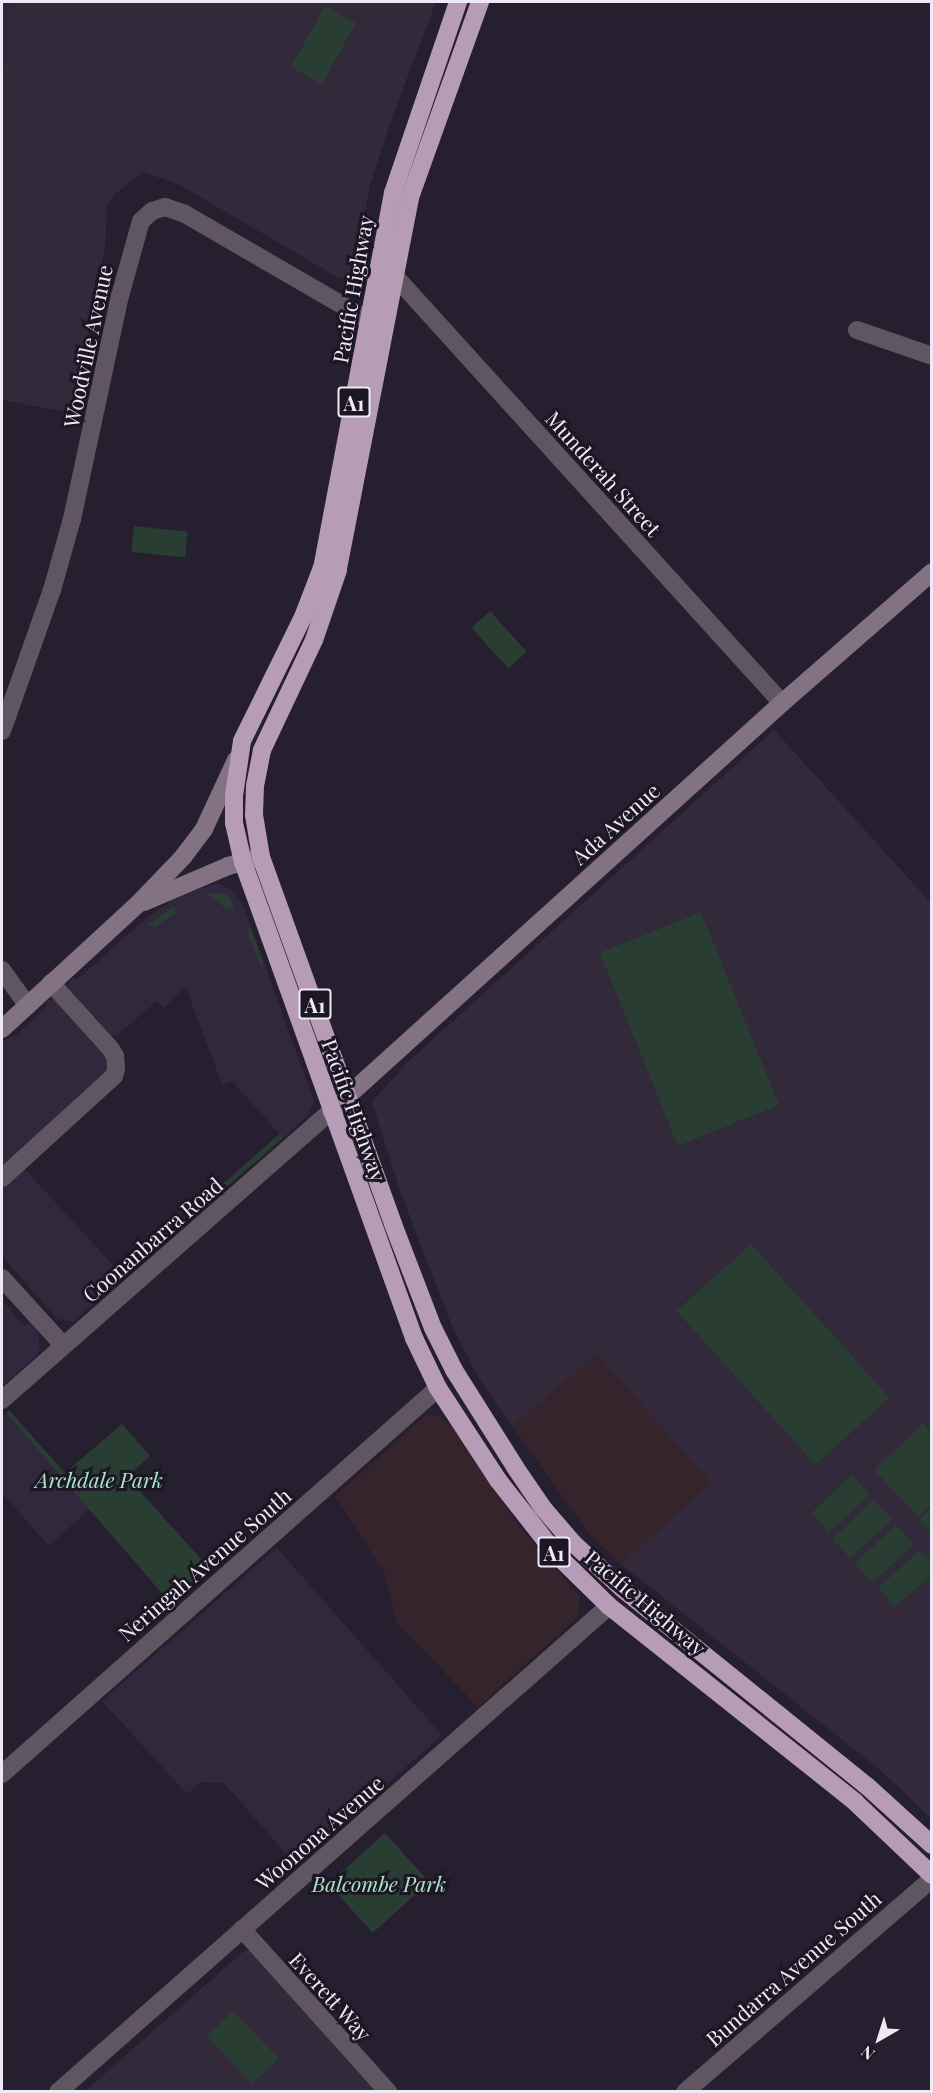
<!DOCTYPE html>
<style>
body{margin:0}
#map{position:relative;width:933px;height:2093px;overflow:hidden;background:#261f2f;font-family:"Playfair Display",serif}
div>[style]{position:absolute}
.built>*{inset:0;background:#31283d}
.industrial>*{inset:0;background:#36242c}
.education>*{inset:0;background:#322a3a}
.green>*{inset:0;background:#293d32;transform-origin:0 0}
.street>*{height:18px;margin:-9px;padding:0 9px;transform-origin:9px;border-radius:9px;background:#605661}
.secondary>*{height:18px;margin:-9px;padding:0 9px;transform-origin:9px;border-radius:9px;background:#837283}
.highway>*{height:18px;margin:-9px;padding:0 9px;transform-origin:9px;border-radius:9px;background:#b69cb7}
span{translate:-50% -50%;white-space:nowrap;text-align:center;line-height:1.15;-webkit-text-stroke:6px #1c1625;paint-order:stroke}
.shield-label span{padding:2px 4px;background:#1c1625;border:2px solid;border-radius:4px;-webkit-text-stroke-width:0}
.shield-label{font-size:20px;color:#eeeaf5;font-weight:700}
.street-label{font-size:21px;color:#eeeaf5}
.park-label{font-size:21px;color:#a7e5c4;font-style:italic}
.frame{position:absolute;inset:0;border:3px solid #eeeaf5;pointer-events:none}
.north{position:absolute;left:849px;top:2009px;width:60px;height:60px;-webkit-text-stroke:4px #1c1625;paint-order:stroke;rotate:219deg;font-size:16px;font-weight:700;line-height:24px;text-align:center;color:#eeeaf5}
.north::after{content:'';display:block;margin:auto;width:21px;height:27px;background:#eeeaf5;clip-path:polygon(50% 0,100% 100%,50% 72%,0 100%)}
</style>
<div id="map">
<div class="built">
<i style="clip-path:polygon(2px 2px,17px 2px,2px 73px)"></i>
<i style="clip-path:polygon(216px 883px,232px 890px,242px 902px,314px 1101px,309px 1114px,283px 1138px,232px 1081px,222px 1085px,187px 990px,182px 989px,164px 1008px,157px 1001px,117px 1035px,112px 1036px,67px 987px,71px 978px,78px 979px,145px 919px,177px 897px)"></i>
<i style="clip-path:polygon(54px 998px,108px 1050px,112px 1067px,2px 1171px,2px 1040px,15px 1036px,46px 1008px,48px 1000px)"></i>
<i style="clip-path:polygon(22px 1166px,124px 1277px,73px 1322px,57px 1319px,2px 1256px,2px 1185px)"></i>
<i style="clip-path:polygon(2px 1300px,24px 1326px,29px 1322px,38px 1332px,40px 1349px,38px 1354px,2px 1386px)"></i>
<i style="clip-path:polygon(6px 1413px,90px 1509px,49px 1546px,2px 1493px,2px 1417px)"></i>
<i style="clip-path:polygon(277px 1548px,442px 1735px,296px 1865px,224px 1783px,201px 1782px,187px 1794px,102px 1701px)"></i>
</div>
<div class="industrial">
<i style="clip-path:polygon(597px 1353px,711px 1483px,621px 1564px,590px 1535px,512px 1426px)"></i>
<i style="clip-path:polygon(439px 1415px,450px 1424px,521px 1529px,580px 1597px,578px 1617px,478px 1707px,397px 1623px,384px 1572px,335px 1496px,425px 1416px)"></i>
</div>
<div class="education">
<i style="clip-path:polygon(17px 2px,436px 2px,393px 115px,370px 185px,353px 277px,339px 278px,178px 184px,143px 172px,115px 194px,107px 206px,105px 248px,72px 413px,2px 400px,2px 73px)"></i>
<i style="clip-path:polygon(774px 730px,931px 903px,931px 1818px,879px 1769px,621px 1564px,711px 1483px,597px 1354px,512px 1426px,478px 1377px,452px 1326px,400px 1191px,372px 1102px,409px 1061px)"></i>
<i style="clip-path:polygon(250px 1950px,379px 2092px,84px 2092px,244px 1951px)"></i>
</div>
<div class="green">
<i style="left:325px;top:6px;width:35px;height:70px;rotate:29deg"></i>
<i style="left:134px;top:526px;width:54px;height:26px;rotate:6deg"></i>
<i style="left:490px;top:611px;width:55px;height:25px;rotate:48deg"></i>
<i style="clip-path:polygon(217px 893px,228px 896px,235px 908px,228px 910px,207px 894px)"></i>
<i style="clip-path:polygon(175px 906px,175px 914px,155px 927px,148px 924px)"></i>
<i style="left:701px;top:912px;width:208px;height:109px;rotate:68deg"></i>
<i style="clip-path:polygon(250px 927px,263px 961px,263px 965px,260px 965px,247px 932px)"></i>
<i style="clip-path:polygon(279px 1134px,283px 1138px,207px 1204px,204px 1201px)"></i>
<i style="clip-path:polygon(181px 1211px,182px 1212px,117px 1271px,116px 1269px)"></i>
<i style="clip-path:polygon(184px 1216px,186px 1220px,125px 1276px,122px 1271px)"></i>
<i style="left:751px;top:1244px;width:207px;height:100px;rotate:48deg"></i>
<i style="clip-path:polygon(9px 1410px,65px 1473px,122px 1424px,150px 1456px,127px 1477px,212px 1571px,173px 1606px,6px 1413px)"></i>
<i style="clip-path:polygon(923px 1423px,931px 1432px,931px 1504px,918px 1517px,874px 1470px,898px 1447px,901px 1450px,899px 1446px)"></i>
<i style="left:852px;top:1475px;width:26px;height:56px;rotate:47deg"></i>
<i style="left:874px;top:1500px;width:26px;height:57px;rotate:47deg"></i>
<i style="clip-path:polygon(931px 1508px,931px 1533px,919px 1519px)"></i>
<i style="left:896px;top:1525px;width:26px;height:57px;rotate:47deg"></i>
<i style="clip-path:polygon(920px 1550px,931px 1563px,931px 1575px,895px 1607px,878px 1588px)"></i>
<i style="left:385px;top:1833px;width:66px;height:76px;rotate:48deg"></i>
<i style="left:233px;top:2011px;width:66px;height:37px;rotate:46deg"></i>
</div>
<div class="street">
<i style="left:393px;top:274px;width:579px;rotate:47.8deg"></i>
<i style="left:857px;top:330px;width:79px;rotate:19.1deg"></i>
<i style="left:2px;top:731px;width:150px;rotate:-70.5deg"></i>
<i style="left:52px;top:590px;width:74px;rotate:-74.3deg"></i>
<i style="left:72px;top:519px;width:228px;rotate:-77.9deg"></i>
<i style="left:120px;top:296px;width:78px;rotate:-74.4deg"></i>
<i style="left:141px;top:221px;width:15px;rotate:-42deg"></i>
<i style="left:152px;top:211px;width:14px;rotate:-17deg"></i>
<i style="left:165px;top:207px;width:21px;rotate:19deg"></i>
<i style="left:185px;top:214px;width:211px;rotate:30.1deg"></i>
<i style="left:2px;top:970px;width:44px;rotate:54.2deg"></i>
<i style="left:2px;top:1178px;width:151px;rotate:-42.3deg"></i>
<i style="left:114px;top:1076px;width:7px;rotate:-74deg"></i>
<i style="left:116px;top:1069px;width:13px;rotate:-94deg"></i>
<i style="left:115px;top:1056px;width:9px;rotate:-122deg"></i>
<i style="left:110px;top:1048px;width:88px;rotate:-132.2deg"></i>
<i style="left:2px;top:1278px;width:91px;rotate:47.7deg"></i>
<i style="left:2px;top:1400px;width:438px;rotate:-41.3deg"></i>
<i style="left:2px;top:1774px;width:582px;rotate:-41.52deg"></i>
<i style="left:242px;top:1929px;width:219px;rotate:48.1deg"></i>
<i style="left:58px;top:2092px;width:735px;rotate:-41.41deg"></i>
<i style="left:685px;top:2092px;width:326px;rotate:-40.8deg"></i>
</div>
<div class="secondary">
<i style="left:144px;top:902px;width:91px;rotate:-23.2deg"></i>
<i style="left:228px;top:866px;width:31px;rotate:-15deg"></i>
<i style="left:2px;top:1029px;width:183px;rotate:-42.6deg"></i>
<i style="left:137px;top:905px;width:66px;rotate:-46.2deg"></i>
<i style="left:183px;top:857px;width:35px;rotate:-53deg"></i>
<i style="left:204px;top:829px;width:76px;rotate:-65.1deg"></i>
<i style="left:331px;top:1111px;width:608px;rotate:-42.13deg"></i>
<i style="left:782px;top:703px;width:199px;rotate:-41.1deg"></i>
</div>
<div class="highway">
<i style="left:458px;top:2px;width:202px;rotate:108.8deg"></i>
<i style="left:393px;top:193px;width:379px;rotate:100.7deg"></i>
<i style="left:323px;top:565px;width:56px;rotate:111deg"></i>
<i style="left:303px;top:617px;width:138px;rotate:116.2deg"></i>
<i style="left:242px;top:741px;width:56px;rotate:98.3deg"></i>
<i style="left:234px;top:796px;width:27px;rotate:90deg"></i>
<i style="left:234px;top:823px;width:40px;rotate:77deg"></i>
<i style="left:243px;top:862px;width:506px;rotate:70.24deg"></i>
<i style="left:414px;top:1338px;width:55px;rotate:64.4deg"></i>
<i style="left:438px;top:1388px;width:110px;rotate:56.9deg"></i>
<i style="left:498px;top:1480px;width:94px;rotate:51.9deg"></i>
<i style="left:556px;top:1554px;width:74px;rotate:44.5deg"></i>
<i style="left:609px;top:1606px;width:315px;rotate:38.5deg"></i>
<i style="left:855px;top:1802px;width:106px;rotate:43.5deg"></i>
<i style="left:480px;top:2px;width:208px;rotate:109.7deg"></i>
<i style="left:410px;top:198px;width:379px;rotate:101deg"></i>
<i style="left:338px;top:570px;width:74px;rotate:108.9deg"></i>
<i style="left:314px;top:640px;width:122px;rotate:115.3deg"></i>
<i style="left:262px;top:750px;width:37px;rotate:101deg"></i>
<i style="left:255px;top:786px;width:29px;rotate:92deg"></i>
<i style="left:254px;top:815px;width:43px;rotate:80.5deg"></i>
<i style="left:261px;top:857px;width:390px;rotate:70.2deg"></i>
<i style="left:393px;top:1224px;width:111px;rotate:69deg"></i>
<i style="left:433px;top:1328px;width:47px;rotate:63.4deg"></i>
<i style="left:454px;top:1370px;width:115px;rotate:57.8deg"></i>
<i style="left:515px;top:1467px;width:50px;rotate:55.7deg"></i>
<i style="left:543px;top:1508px;width:46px;rotate:49.4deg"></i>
<i style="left:573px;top:1543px;width:69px;rotate:42.7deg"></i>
<i style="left:624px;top:1590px;width:312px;rotate:38.9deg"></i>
<i style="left:867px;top:1786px;width:88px;rotate:42.2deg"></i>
</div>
<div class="shield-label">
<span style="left:354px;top:402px">A1</span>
<span style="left:315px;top:1004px">A1</span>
<span style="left:554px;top:1552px">A1</span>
</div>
<div class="street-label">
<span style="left:352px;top:289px;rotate:-80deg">Pacific Highway</span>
<span style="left:87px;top:346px;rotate:-78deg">Woodville Avenue</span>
<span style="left:604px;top:473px;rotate:48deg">Munderah Street</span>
<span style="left:615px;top:823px;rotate:-42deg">Ada Avenue</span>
<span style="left:355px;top:1110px;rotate:70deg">Pacific Highway</span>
<span style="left:152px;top:1239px;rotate:-41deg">Coonanbarra Road</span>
<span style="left:204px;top:1564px;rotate:-41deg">Neringah Avenue South</span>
<span style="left:646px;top:1602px;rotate:40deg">Pacific Highway</span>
<span style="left:319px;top:1832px;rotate:-41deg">Woonona Avenue</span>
<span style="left:793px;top:1968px;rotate:-41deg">Bundarra Avenue South</span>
<span style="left:331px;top:1996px;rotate:48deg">Everett Way</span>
</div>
<div class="park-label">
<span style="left:99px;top:1479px">Archdale Park</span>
<span style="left:379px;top:1883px">Balcombe Park</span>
</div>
<div class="frame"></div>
<div class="north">N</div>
</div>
